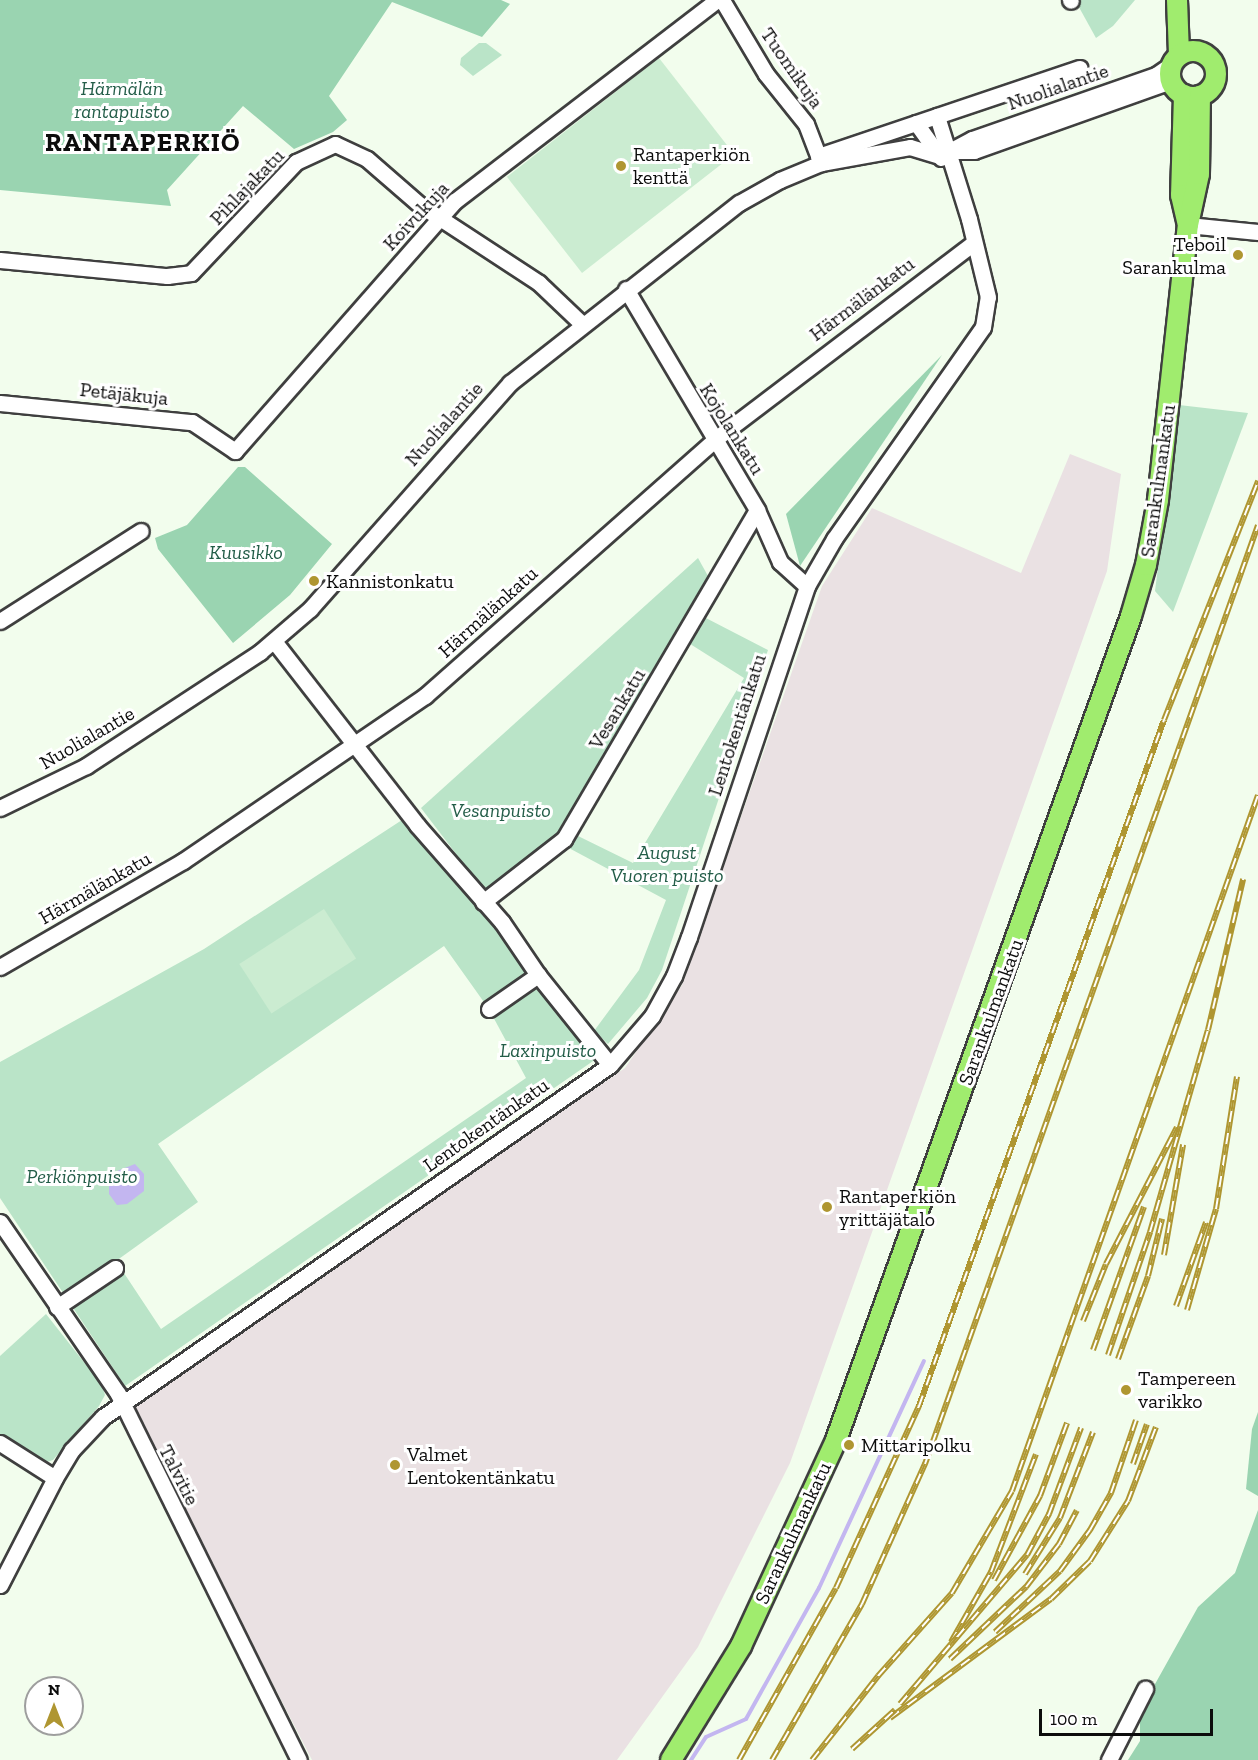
<!DOCTYPE html>
<meta charset="utf-8">
<style>
body{margin:0}
#map{position:relative;width:1258px;height:1760px;overflow:hidden;background:#f2fded;font-family:"Zilla Slab",serif}
div>[style]{position:absolute}
.industrial>*{inset:0;background:#eae1e3}
.green>*{inset:0;background:#bae4c8}
.forest>*{inset:0;background:#9ad4b1}
.pitch>*{inset:0;background:#cbecd1;transform-origin:0 0}
.water>*{inset:0;background:#c3b6f0}
.stream>*{height:4px;margin:-2px;padding:0 2px;transform-origin:2px;border-radius:2px;background:#c3b6f0}
.roads{filter:drop-shadow(2px 0 #3f3f3f) drop-shadow(-2px 0 #3f3f3f) drop-shadow(0 2px #3f3f3f) drop-shadow(0 -2px #3f3f3f)}
.minor>*{height:15px;margin:-7.5px;padding:0 7.5px;transform-origin:7.5px;border-radius:7.5px;background:#fff}
.major>*{height:20px;margin:-10px;padding:0 10px;transform-origin:10px;border-radius:10px;background:#a0ec6e}
.major>.ring{margin:-10px;padding:0;box-sizing:content-box;background:none;border:20px solid #a0ec6e;border-radius:50%}
.rail>*{height:6px;margin-top:-3px;transform-origin:0;background:repeating-linear-gradient(90deg,#fff 0 11px,#af9631 0 22px);box-sizing:border-box;border-block:2px solid #af9631}
.dots>*{width:16px;height:16px;translate:-50% -50%;box-sizing:border-box;border:3px solid #fff;border-radius:50%}
span{translate:-50% -50%;white-space:nowrap;text-align:center;line-height:1.15;-webkit-text-stroke:6px #fff;paint-order:stroke}
.street-label{font-size:20px;color:#0c0c0c}
.park-label{font-size:20px;color:#235d48;font-style:italic}
.poi-label{font-size:20px;color:#0c0c0c}
.left{translate:0 -50%;text-align:left}
.right{translate:-100% -50%;text-align:right}
.district-label{font-size:26px;color:#0c0c0c;font-weight:700;letter-spacing:1.5px}
.north{position:absolute;left:24px;top:1676px;width:60px;height:60px;box-sizing:border-box;background:#fff;border:2px solid #9e9e9e;border-radius:50%;rotate:0deg;font-size:16px;font-weight:700;line-height:24px;text-align:center;color:#0c0c0c}
.north::after{content:'';display:block;margin:auto;width:21px;height:27px;background:#af9631;clip-path:polygon(50% 0,100% 100%,50% 72%,0 100%)}
.scale{position:absolute;left:1039px;top:1709px;width:174px;height:27px;box-sizing:border-box;border:3px solid #0c0c0c;border-top:0;padding-left:8px;font-size:18px;line-height:21px;white-space:nowrap;color:#0c0c0c;-webkit-text-stroke:4px #fff;paint-order:stroke}
</style>
<div id="map">
<div class="industrial">
<i style="clip-path:polygon(1070px 454px,1121px 474px,1107px 571px,790px 1463px,698px 1647px,617px 1760px,312px 1760px,130px 1406px,625px 1068px,682px 985px,822px 586px,872px 508px,1021px 573px)"></i>
</div>
<div class="green">
<i style="clip-path:polygon(1075px 0,1135px 0,1113px 26px,1096px 38px)"></i>
<i style="clip-path:polygon(479px 43px,486px 43px,502px 55px,473px 76px,460px 65px,461px 58px)"></i>
<i style="clip-path:polygon(1179px 405px,1248px 413px,1173px 612px,1155px 591px)"></i>
<i style="clip-path:polygon(698px 558px,708px 576px,570px 816px,551px 840px,486px 893px,421px 808px)"></i>
<i style="clip-path:polygon(702px 616px,768px 650px,662px 970px,647px 998px,608px 1044px,594px 1031px,639px 970px,666px 900px,567px 847px,576px 835px,633px 863px,744px 678px,687px 642px)"></i>
<i style="clip-path:polygon(402px 820px,470px 896px,529px 973px,486px 1005px,444px 946px,158px 1144px,198px 1202px,116px 1261px,161px 1329px,526px 1078px,491px 1013px,528px 988px,539px 985px,596px 1059px,125px 1386px,0 1198px,0 1062px,204px 949px)"></i>
<i style="clip-path:polygon(46px 1314px,102px 1385px,105px 1395px,99px 1406px,53px 1460px,41px 1464px,0 1437px,0 1356px)"></i>
</div>
<div class="forest">
<i style="clip-path:polygon(0 0,501px 0,510px 4px,482px 37px,392px 2px,329px 96px,347px 120px,333px 132px,294px 149px,243px 106px,167px 190px,171px 206px,0 190px)"></i>
<i style="clip-path:polygon(942px 355px,800px 566px,786px 514px)"></i>
<i style="clip-path:polygon(238px 467px,245px 467px,332px 544px,290px 595px,233px 643px,158px 549px,155px 538px,187px 525px)"></i>
<i style="clip-path:polygon(1258px 1412px,1258px 1496px,1246px 1489px,1252px 1429px)"></i>
<i style="clip-path:polygon(1258px 1510px,1258px 1760px,1128px 1760px,1140px 1741px,1140px 1711px,1198px 1607px,1235px 1573px)"></i>
</div>
<div class="pitch">
<i style="left:659px;top:58px;width:122px;height:193px;rotate:52deg"></i>
<i style="left:324px;top:909px;width:59px;height:101px;rotate:57deg"></i>
</div>
<div class="water">
<i style="clip-path:polygon(135px 1164px,144px 1174px,144px 1191px,127px 1204px,117px 1205px,109px 1194px,109px 1179px,112px 1173px)"></i>
</div>
<div class="stream">
<i style="left:691px;top:1760px;width:27px;rotate:-57deg"></i>
<i style="left:706px;top:1737px;width:44px;rotate:-24.2deg"></i>
<i style="left:746px;top:1719px;width:150px;rotate:-60.9deg"></i>
<i style="left:819px;top:1588px;width:250px;rotate:-65.2deg"></i>
</div>
<div class="roads">
<div class="minor">
<i style="left:722px;top:0;width:86px;rotate:59.3deg"></i>
<i style="left:766px;top:74px;width:64px;rotate:51.3deg"></i>
<i style="left:806px;top:124px;width:42px;rotate:69deg"></i>
<i style="left:1070px;top:0;width:1px;rotate:45deg"></i>
<i style="left:916px;top:123px;width:43px;rotate:54.5deg"></i>
<i style="left:957px;top:151px;width:17px"></i>
<i style="left:974px;top:151px;width:209px;rotate:-19.6deg"></i>
<i style="left:818px;top:156px;width:276px;rotate:-18.6deg"></i>
<i style="left:1188px;top:225px;width:70px;rotate:5.7deg"></i>
<i style="left:0;top:260px;width:168px;rotate:5.5deg"></i>
<i style="left:167px;top:276px;width:24px;rotate:-7deg"></i>
<i style="left:191px;top:273px;width:153px;rotate:-46.6deg"></i>
<i style="left:296px;top:162px;width:43px;rotate:-24.8deg"></i>
<i style="left:335px;top:144px;width:35px;rotate:25deg"></i>
<i style="left:367px;top:159px;width:70px;rotate:41deg"></i>
<i style="left:420px;top:205px;width:142px;rotate:33.2deg"></i>
<i style="left:539px;top:283px;width:58px;rotate:43.6deg"></i>
<i style="left:626px;top:289px;width:257px;rotate:59.3deg"></i>
<i style="left:757px;top:510px;width:57px;rotate:66.1deg"></i>
<i style="left:780px;top:562px;width:36px;rotate:42deg"></i>
<i style="left:0;top:403px;width:193px;rotate:5.7deg"></i>
<i style="left:192px;top:422px;width:52px;rotate:34deg"></i>
<i style="left:235px;top:451px;width:333px;rotate:-48.7deg"></i>
<i style="left:455px;top:201px;width:330px;rotate:-37.5deg"></i>
<i style="left:0;top:621px;width:167px;rotate:-32.6deg"></i>
<i style="left:274px;top:641px;width:233px;rotate:52.1deg"></i>
<i style="left:417px;top:825px;width:129px;rotate:48.8deg"></i>
<i style="left:502px;top:922px;width:64px;rotate:55.8deg"></i>
<i style="left:538px;top:975px;width:115px;rotate:51.3deg"></i>
<i style="left:0;top:808px;width:96px;rotate:-26deg"></i>
<i style="left:86px;top:766px;width:208px;rotate:-33.2deg"></i>
<i style="left:260px;top:652px;width:66px;rotate:-40.7deg"></i>
<i style="left:310px;top:609px;width:302px;rotate:-48.5deg"></i>
<i style="left:510px;top:383px;width:291px;rotate:-38.2deg"></i>
<i style="left:739px;top:203px;width:47px;rotate:-29.3deg"></i>
<i style="left:780px;top:180px;width:44px;rotate:-22.5deg"></i>
<i style="left:821px;top:163px;width:90px;rotate:-10.2deg"></i>
<i style="left:910px;top:147px;width:31px;rotate:17deg"></i>
<i style="left:940px;top:156px;width:36px;rotate:-28deg"></i>
<i style="left:972px;top:139px;width:195px;rotate:-19.2deg"></i>
<i style="left:1156px;top:75px;width:19px;rotate:-35deg"></i>
<i style="left:483px;top:902px;width:103px;rotate:-37.9deg"></i>
<i style="left:564px;top:839px;width:381px;rotate:-59.6deg"></i>
<i style="left:0;top:967px;width:211px;rotate:-30.1deg"></i>
<i style="left:183px;top:861px;width:293px;rotate:-34.3deg"></i>
<i style="left:425px;top:696px;width:386px;rotate:-41.5deg"></i>
<i style="left:714px;top:440px;width:324px;rotate:-37.2deg"></i>
<i style="left:489px;top:1009px;width:60px;rotate:-34.8deg"></i>
<i style="left:0;top:1222px;width:209px;rotate:55.5deg"></i>
<i style="left:118px;top:1394px;width:408px;rotate:63.7deg"></i>
<i style="left:57px;top:1307px;width:70px;rotate:-33.9deg"></i>
<i style="left:0;top:1443px;width:65px;rotate:32.5deg"></i>
<i style="left:0;top:1585px;width:120px;rotate:-62.8deg"></i>
<i style="left:55px;top:1478px;width:33px;rotate:-59deg"></i>
<i style="left:72px;top:1450px;width:45px;rotate:-46.8deg"></i>
<i style="left:103px;top:1417px;width:617px;rotate:-34.77deg"></i>
<i style="left:610px;top:1065px;width:65px;rotate:-49.4deg"></i>
<i style="left:652px;top:1016px;width:46px;rotate:-61.2deg"></i>
<i style="left:674px;top:976px;width:42px;rotate:-69deg"></i>
<i style="left:689px;top:937px;width:370px;rotate:-71.4deg"></i>
<i style="left:807px;top:586px;width:54px;rotate:-60.1deg"></i>
<i style="left:834px;top:539px;width:259px;rotate:-54.9deg"></i>
<i style="left:983px;top:327px;width:30px;rotate:-81deg"></i>
<i style="left:988px;top:297px;width:80px;rotate:-103.7deg"></i>
<i style="left:969px;top:219px;width:108px;rotate:-107.3deg"></i>
<i style="left:1109px;top:1760px;width:80px;rotate:-63.1deg"></i>
</div>
<div class="major">
<i style="left:1177px;top:0;width:55px;rotate:87.9deg"></i>
<i class="ring" style="left:1170px;top:51px;width:26px;height:26px"></i>
<i style="left:1184px;top:95px;width:100px;rotate:91.7deg"></i>
<i style="left:1181px;top:195px;width:28px;rotate:77deg"></i>
<i style="left:671px;top:1760px;width:134px;rotate:-58.4deg"></i>
<i style="left:741px;top:1646px;width:227px;rotate:-65.2deg"></i>
<i style="left:836px;top:1440px;width:875px;rotate:-70.3deg"></i>
<i style="left:1131px;top:616px;width:53px;rotate:-73.6deg"></i>
<i style="left:1146px;top:565px;width:66px;rotate:-79.5deg"></i>
<i style="left:1158px;top:500px;width:277px;rotate:-83.8deg"></i>
<i style="left:1188px;top:225px;width:52px;rotate:-77.8deg"></i>
<i style="left:1199px;top:174px;width:78px;rotate:-89.3deg"></i>
</div>
</div>
<div class="rail">
<i style="left:1164px;top:1255px;width:112px;rotate:-80.2deg"></i>
<i style="left:1176px;top:1306px;width:89px;rotate:-70.3deg"></i>
<i style="left:1187px;top:1310px;width:105px;rotate:-74deg"></i>
<i style="left:1216px;top:1209px;width:134px;rotate:-81deg"></i>
<i style="left:1083px;top:1321px;width:61px;rotate:-68deg"></i>
<i style="left:1106px;top:1264px;width:154px;rotate:-62.6deg"></i>
<i style="left:1093px;top:1350px;width:152px;rotate:-70.4deg"></i>
<i style="left:1108px;top:1355px;width:130px;rotate:-71.1deg"></i>
<i style="left:1150px;top:1232px;width:210px;rotate:-74deg"></i>
<i style="left:1208px;top:1030px;width:155px;rotate:-76.9deg"></i>
<i style="left:1118px;top:1359px;width:88px;rotate:-70.1deg"></i>
<i style="left:1148px;top:1276px;width:59px;rotate:-76.2deg"></i>
<i style="left:1133px;top:1464px;width:42px;rotate:-70.7deg"></i>
<i style="left:1025px;top:1574px;width:66px;rotate:-58deg"></i>
<i style="left:1060px;top:1518px;width:92px;rotate:-69deg"></i>
<i style="left:994px;top:1580px;width:96px;rotate:-61.3deg"></i>
<i style="left:1040px;top:1496px;width:78px;rotate:-69.7deg"></i>
<i style="left:995px;top:1632px;width:89px;rotate:-43.2deg"></i>
<i style="left:1060px;top:1571px;width:51px;rotate:-53.8deg"></i>
<i style="left:1090px;top:1530px;width:43px;rotate:-60.4deg"></i>
<i style="left:1111px;top:1493px;width:77px;rotate:-71.1deg"></i>
<i style="left:951px;top:1642px;width:81px;rotate:-60.3deg"></i>
<i style="left:991px;top:1572px;width:126px;rotate:-69.1deg"></i>
<i style="left:950px;top:1659px;width:105px;rotate:-43.5deg"></i>
<i style="left:1026px;top:1587px;width:54px;rotate:-52.5deg"></i>
<i style="left:1059px;top:1544px;width:38px;rotate:-62deg"></i>
<i style="left:900px;top:1704px;width:196px;rotate:-49.6deg"></i>
<i style="left:1027px;top:1555px;width:47px;rotate:-61.8deg"></i>
<i style="left:1049px;top:1514px;width:92px;rotate:-69.6deg"></i>
<i style="left:890px;top:1718px;width:200px;rotate:-36.5deg"></i>
<i style="left:1051px;top:1599px;width:54px;rotate:-44.3deg"></i>
<i style="left:1090px;top:1561px;width:71px;rotate:-57.7deg"></i>
<i style="left:1128px;top:1501px;width:79px;rotate:-69.3deg"></i>
<i style="left:852px;top:1749px;width:58px;rotate:-42.2deg"></i>
<i style="left:739px;top:1760px;width:197px;rotate:-60.6deg"></i>
<i style="left:836px;top:1588px;width:200px;rotate:-65.5deg"></i>
<i style="left:919px;top:1406px;width:728px;rotate:-70.35deg"></i>
<i style="left:1164px;top:720px;width:257px;rotate:-68.5deg"></i>
<i style="left:772px;top:1760px;width:180px;rotate:-60deg"></i>
<i style="left:862px;top:1604px;width:154px;rotate:-65.8deg"></i>
<i style="left:925px;top:1464px;width:996px;rotate:-70.47deg"></i>
<i style="left:812px;top:1760px;width:107px;rotate:-51.8deg"></i>
<i style="left:878px;top:1676px;width:111px;rotate:-48.3deg"></i>
<i style="left:952px;top:1593px;width:118px;rotate:-59.5deg"></i>
<i style="left:1012px;top:1491px;width:738px;rotate:-70.53deg"></i>
</div>
<div class="dots">
<i style="left:621px;top:166px;background:#af9631"></i>
<i style="left:1238px;top:255px;background:#af9631"></i>
<i style="left:314px;top:581px;background:#af9631"></i>
<i style="left:827px;top:1207px;background:#af9631"></i>
<i style="left:1126px;top:1390px;background:#af9631"></i>
<i style="left:849px;top:1445px;background:#af9631"></i>
<i style="left:395px;top:1465px;background:#af9631"></i>
</div>
<div class="street-label">
<span style="left:792px;top:68px;rotate:55deg">Tuomikuja</span>
<span style="left:1058px;top:87px;rotate:-19deg">Nuolialantie</span>
<span style="left:247px;top:187px;rotate:-46deg">Pihlajakatu</span>
<span style="left:416px;top:216px;rotate:-47deg">Koivukuja</span>
<span style="left:862px;top:299px;rotate:-37deg">Härmälänkatu</span>
<span style="left:124px;top:394px;rotate:6deg">Petäjäkuja</span>
<span style="left:444px;top:424px;rotate:-48deg">Nuolialantie</span>
<span style="left:732px;top:429px;rotate:58deg">Kojolankatu</span>
<span style="left:1158px;top:481px;rotate:-82deg">Sarankulmankatu</span>
<span style="left:488px;top:612px;rotate:-42deg">Härmälänkatu</span>
<span style="left:617px;top:709px;rotate:-59deg">Vesankatu</span>
<span style="left:737px;top:725px;rotate:-72deg">Lentokentänkatu</span>
<span style="left:87px;top:738px;rotate:-30deg">Nuolialantie</span>
<span style="left:95px;top:888px;rotate:-30deg">Härmälänkatu</span>
<span style="left:991px;top:1012px;rotate:-70deg">Sarankulmankatu</span>
<span style="left:486px;top:1125px;rotate:-35deg">Lentokentänkatu</span>
<span style="left:179px;top:1475px;rotate:63deg">Talvitie</span>
<span style="left:793px;top:1533px;rotate:-65deg">Sarankulmankatu</span>
</div>
<div class="park-label">
<span style="left:122px;top:100px">Härmälän<br>rantapuisto</span>
<span style="left:246px;top:552px">Kuusikko</span>
<span style="left:501px;top:810px">Vesanpuisto</span>
<span style="left:667px;top:864px">August<br>Vuoren puisto</span>
<span style="left:548px;top:1050px">Laxinpuisto</span>
<span style="left:82px;top:1176px">Perkiönpuisto</span>
</div>
<div class="poi-label">
<span class="left" style="left:633px;top:166px">Rantaperkiön<br>kenttä</span>
<span class="right" style="left:1226px;top:256px">Teboil<br>Sarankulma</span>
<span class="left" style="left:326px;top:581px">Kannistonkatu</span>
<span class="left" style="left:839px;top:1208px">Rantaperkiön<br>yrittäjätalo</span>
<span class="left" style="left:1138px;top:1390px">Tampereen<br>varikko</span>
<span class="left" style="left:861px;top:1445px">Mittaripolku</span>
<span class="left" style="left:407px;top:1466px">Valmet<br>Lentokentänkatu</span>
</div>
<div class="district-label">
<span style="left:143px;top:143px">RANTAPERKIÖ</span>
</div>
<div class="north">N</div>
<div class="scale">100 m</div>
</div>
